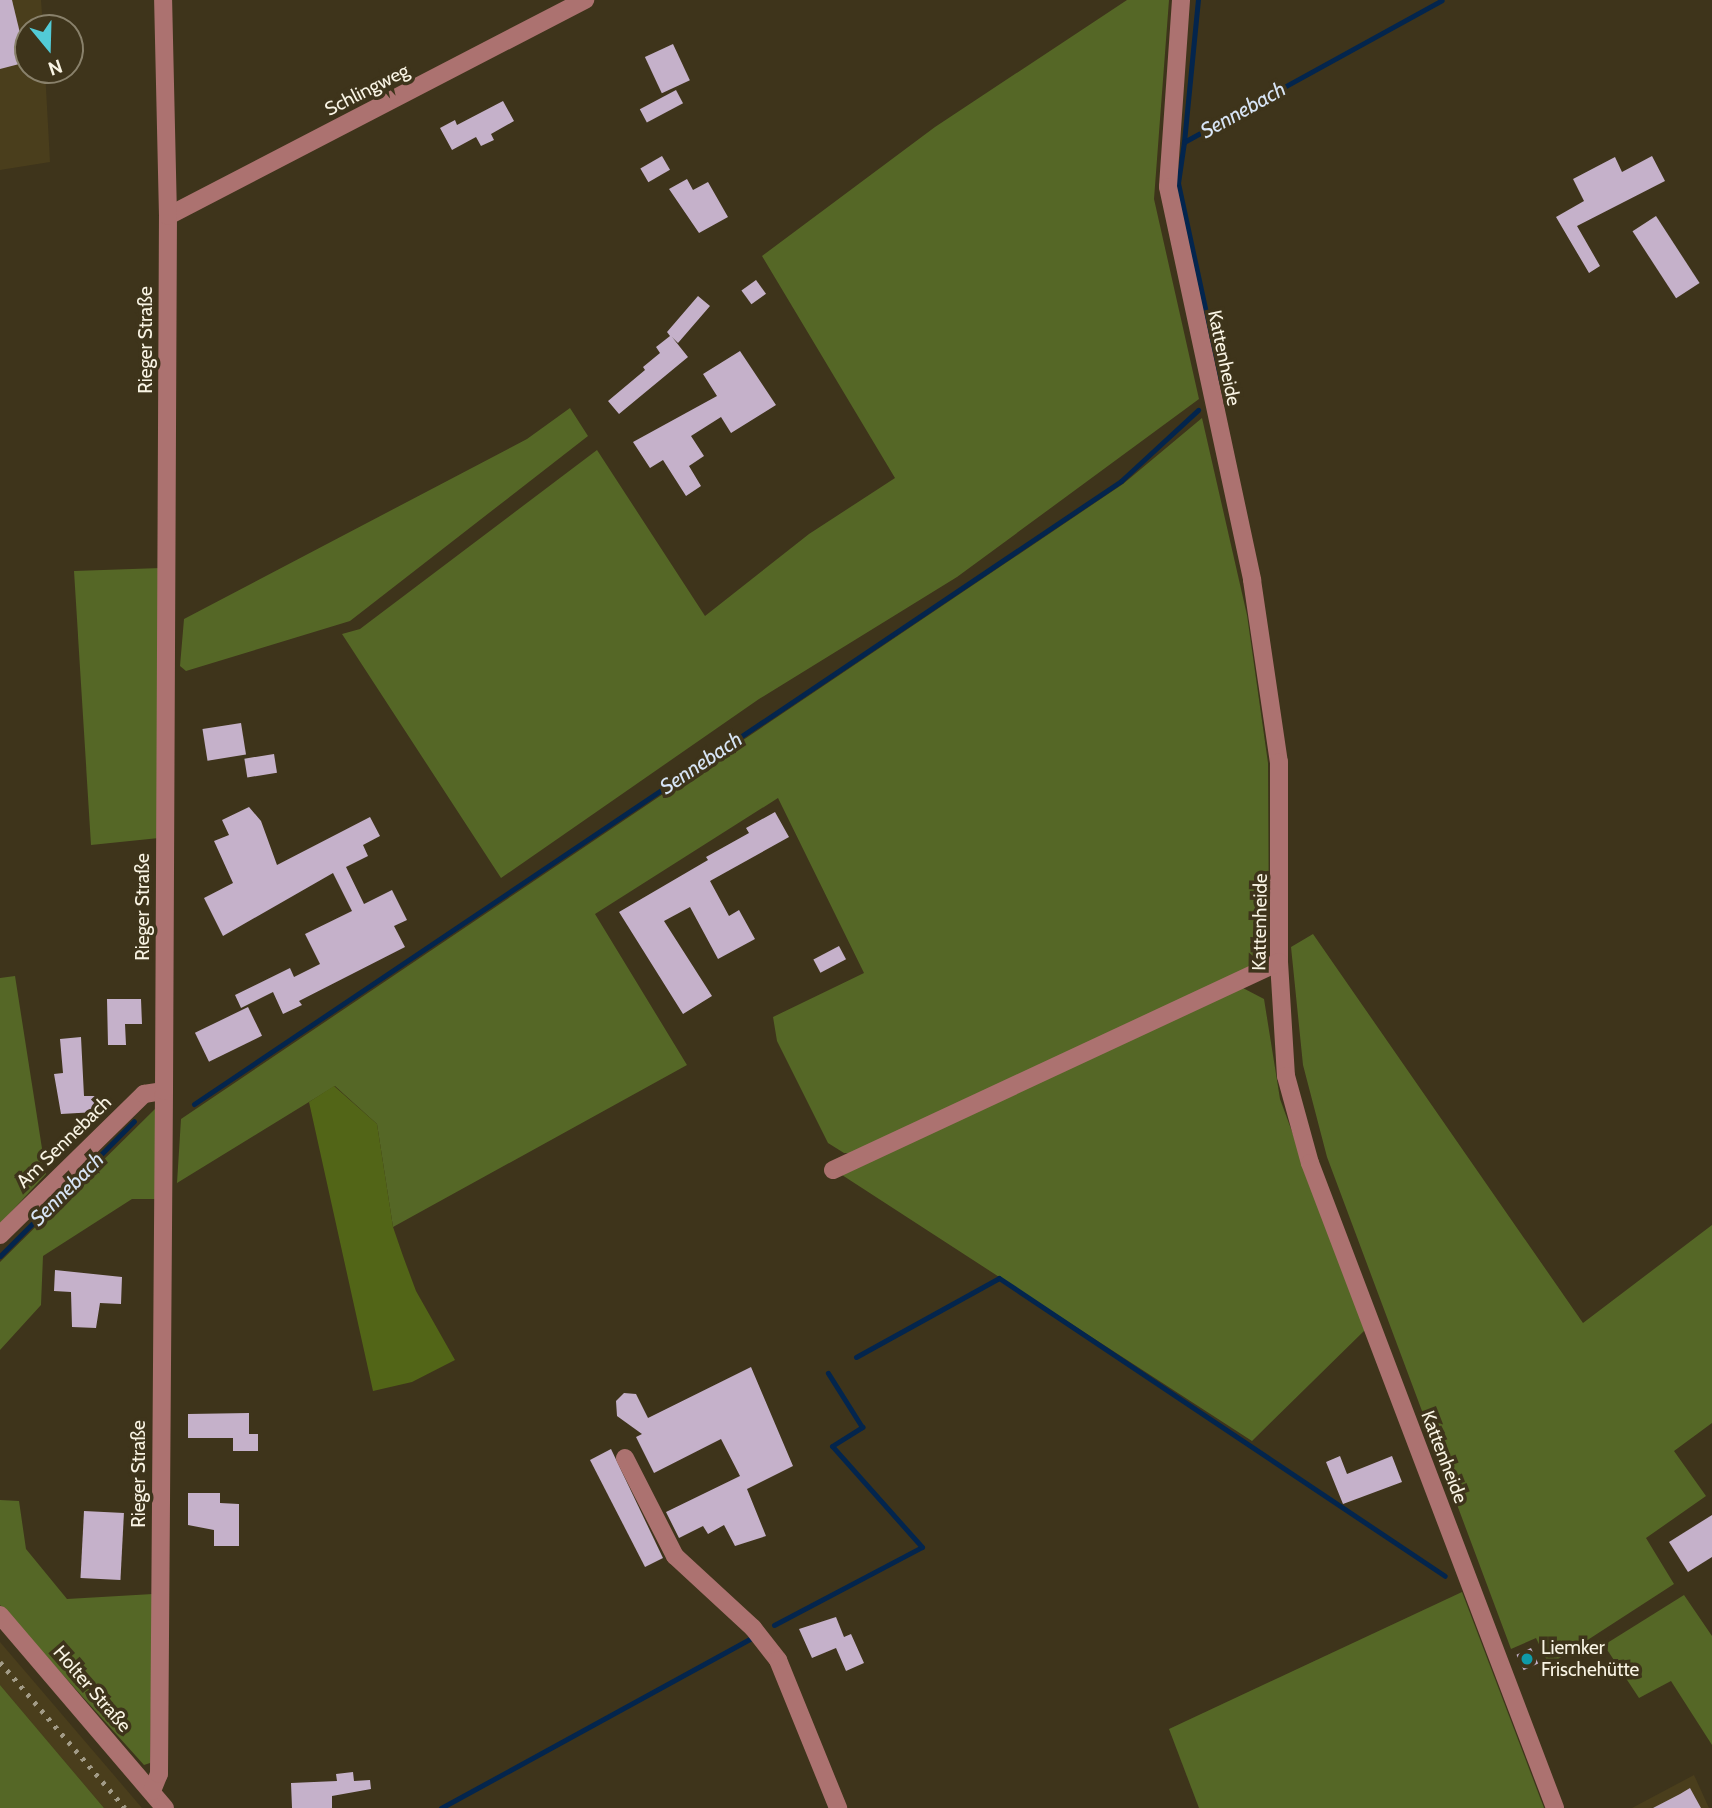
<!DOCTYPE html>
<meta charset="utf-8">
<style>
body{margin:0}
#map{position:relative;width:1712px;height:1808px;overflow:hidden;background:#3e341b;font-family:Cabin,sans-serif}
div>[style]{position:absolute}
.built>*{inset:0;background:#4a3e1c}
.green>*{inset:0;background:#556726}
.forest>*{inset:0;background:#526517}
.stream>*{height:5px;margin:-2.5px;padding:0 2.5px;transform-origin:2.5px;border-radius:2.5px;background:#03254d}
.building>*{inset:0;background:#c5b1ca;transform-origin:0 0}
.minor>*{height:18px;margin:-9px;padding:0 9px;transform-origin:9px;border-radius:9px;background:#ac7270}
.rail>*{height:5px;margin-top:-2.5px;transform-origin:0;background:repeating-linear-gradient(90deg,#a29b87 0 3.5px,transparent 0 10.5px)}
.dots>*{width:19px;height:19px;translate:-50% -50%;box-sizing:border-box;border:4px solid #3e341b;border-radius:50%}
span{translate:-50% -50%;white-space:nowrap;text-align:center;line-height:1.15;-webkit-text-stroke:7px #3e341b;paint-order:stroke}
.street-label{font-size:19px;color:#f9f4e4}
.poi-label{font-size:19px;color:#f9f4e4}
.left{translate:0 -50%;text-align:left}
.water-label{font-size:21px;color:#d7e4f5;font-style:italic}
.north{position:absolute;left:14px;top:14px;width:70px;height:70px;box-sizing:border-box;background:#3e341b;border:2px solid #89816b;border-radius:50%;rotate:161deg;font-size:19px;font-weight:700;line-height:28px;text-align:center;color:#f9f4e4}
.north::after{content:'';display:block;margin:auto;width:24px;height:32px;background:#52cbd7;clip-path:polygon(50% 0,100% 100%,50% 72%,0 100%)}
</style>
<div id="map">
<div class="built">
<i style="clip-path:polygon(0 0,41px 0,43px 28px,28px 28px,28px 70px,45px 70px,50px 162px,0 170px)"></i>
<i style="clip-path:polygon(0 1642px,142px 1808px,104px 1808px,0 1685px)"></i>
<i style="clip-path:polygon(1694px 1775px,1709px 1808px,1632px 1808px)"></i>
</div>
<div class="green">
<i style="clip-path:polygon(1127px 0,1169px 0,1154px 199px,1199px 399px,957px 577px,759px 699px,501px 878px,342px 634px,360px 629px,597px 450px,705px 616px,809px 534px,895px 478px,762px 256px,935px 127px)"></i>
<i style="clip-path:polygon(570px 408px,588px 436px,350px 621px,186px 671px,180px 666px,184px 619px,527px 439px)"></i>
<i style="clip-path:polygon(1202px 418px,1247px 615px,1268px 763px,1269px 938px,1250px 970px,863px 1153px,844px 1153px,828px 1143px,777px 1041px,773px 1017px,864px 973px,778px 798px,595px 914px,687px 1065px,393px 1227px,377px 1124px,335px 1086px,177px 1183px,181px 1119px,1123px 484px)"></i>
<i style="clip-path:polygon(161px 568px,159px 838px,91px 845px,74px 571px)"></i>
<i style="clip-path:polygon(1313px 934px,1583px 1323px,1712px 1225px,1712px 1423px,1674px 1451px,1706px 1496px,1646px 1538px,1674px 1584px,1549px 1665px,1536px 1638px,1511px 1649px,1327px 1157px,1303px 1065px,1291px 947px)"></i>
<i style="clip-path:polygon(15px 976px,46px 1174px,0 1224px,0 978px)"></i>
<i style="clip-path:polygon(1241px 987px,1264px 999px,1280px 1099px,1365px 1330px,1252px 1441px,842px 1175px)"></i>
<i style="clip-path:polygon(156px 1108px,155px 1199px,132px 1199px,43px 1256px,41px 1305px,0 1350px,0 1262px)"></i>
<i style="clip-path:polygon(0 1500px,19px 1501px,26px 1549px,67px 1599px,153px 1594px,150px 1763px,144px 1765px,0 1605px)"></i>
<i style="clip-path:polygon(1462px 1592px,1544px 1808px,1199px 1808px,1169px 1729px)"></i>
<i style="clip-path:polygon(1684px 1595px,1712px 1636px,1712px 1745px,1671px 1681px,1639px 1698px,1604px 1645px)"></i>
<i style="clip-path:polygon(0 1685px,104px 1808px,0 1808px)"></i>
</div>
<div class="forest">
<i style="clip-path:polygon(334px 1086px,377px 1124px,393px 1227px,403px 1256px,416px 1291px,455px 1360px,412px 1382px,373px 1391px,309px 1102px)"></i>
</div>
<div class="stream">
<i style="left:1184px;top:142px;width:143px;rotate:-84.4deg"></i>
<i style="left:1221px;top:382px;width:204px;rotate:-102.2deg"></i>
<i style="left:1178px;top:183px;width:41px;rotate:-81.7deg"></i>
<i style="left:1184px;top:142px;width:294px;rotate:-28.8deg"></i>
<i style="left:194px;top:1104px;width:1117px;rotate:-33.9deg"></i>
<i style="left:1121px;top:481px;width:105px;rotate:-42.7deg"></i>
<i style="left:0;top:1256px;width:190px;rotate:-45.2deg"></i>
<i style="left:856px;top:1357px;width:163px;rotate:-28.9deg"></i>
<i style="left:999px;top:1278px;width:536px;rotate:33.75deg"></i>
<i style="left:774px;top:1625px;width:167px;rotate:-27.8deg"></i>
<i style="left:922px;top:1547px;width:135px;rotate:-131.7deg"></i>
<i style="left:832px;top:1446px;width:36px;rotate:-32deg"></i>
<i style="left:862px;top:1427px;width:64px;rotate:-122.2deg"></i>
<i style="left:441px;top:1808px;width:354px;rotate:-28.7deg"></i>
</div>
<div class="building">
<i style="clip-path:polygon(0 0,12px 0,27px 62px,0 69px)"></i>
<i style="left:673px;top:44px;width:40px;height:31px;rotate:65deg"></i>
<i style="left:676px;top:90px;width:15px;height:41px;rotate:62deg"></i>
<i style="clip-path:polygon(503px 101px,514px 121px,491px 134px,494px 140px,481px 146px,476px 137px,452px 150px,440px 128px,455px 120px,457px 125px)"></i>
<i style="left:662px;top:156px;width:16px;height:25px;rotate:60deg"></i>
<i style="clip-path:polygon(1652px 156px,1665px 181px,1577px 226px,1600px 266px,1589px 273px,1556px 217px,1584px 201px,1573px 179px,1615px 157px,1622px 172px)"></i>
<i style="clip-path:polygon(687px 179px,693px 190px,708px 182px,728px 217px,699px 233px,669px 189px)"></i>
<i style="left:1656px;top:216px;width:80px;height:28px;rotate:57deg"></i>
<i style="left:756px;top:280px;width:17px;height:18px;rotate:54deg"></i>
<i style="clip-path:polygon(698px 296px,710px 306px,678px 343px,672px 337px,688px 357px,619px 414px,608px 401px,645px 370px,643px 367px,660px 353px,656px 347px,670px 336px,667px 332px)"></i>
<i style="clip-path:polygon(740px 351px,776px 405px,731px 433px,721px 417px,691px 436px,704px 456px,689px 466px,701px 486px,686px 496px,663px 460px,650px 468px,633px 442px,717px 396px,703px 374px)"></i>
<i style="left:241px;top:723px;width:32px;height:39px;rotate:81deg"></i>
<i style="left:274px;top:754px;width:19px;height:30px;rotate:81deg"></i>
<i style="clip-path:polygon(249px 807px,261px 821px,277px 865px,370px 817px,380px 836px,363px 845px,368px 856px,346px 867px,364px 904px,392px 890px,407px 920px,394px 926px,405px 947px,299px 1001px,302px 1005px,283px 1014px,273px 992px,241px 1008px,235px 995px,290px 968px,294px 977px,320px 964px,305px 934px,352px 911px,333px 873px,223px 936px,204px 898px,233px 883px,214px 841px,229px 835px,222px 820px)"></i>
<i style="clip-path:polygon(775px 812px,789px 837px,710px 881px,729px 916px,739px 910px,755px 939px,718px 959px,690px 907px,664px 921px,712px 996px,683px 1014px,619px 912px,708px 860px,706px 857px,749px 833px,746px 828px)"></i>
<i style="left:839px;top:946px;width:15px;height:29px;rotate:62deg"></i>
<i style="clip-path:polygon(107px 999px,141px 999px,142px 1024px,125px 1024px,126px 1045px,108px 1045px)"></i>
<i style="left:248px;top:1007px;width:32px;height:59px;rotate:64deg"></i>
<i style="clip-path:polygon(81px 1037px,84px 1096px,95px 1096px,96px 1112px,61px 1114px,54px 1074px,63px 1073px,60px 1039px)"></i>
<i style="clip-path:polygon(55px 1270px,122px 1277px,121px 1304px,100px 1303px,96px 1328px,72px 1327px,71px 1292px,54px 1291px)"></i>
<i style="clip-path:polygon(751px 1367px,793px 1466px,747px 1489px,766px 1536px,735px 1546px,724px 1525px,708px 1534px,703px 1526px,679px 1538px,666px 1512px,740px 1476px,721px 1439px,654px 1473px,636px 1437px,642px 1434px,617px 1416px,616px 1401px,624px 1393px,636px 1394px,648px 1418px)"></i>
<i style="clip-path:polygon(249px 1413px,249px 1434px,258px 1434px,258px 1451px,233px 1451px,233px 1438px,188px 1438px,188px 1414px)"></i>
<i style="clip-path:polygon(611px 1449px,663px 1558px,645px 1567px,590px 1460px)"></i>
<i style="clip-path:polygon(1340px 1456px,1347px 1474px,1392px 1456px,1402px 1482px,1343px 1504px,1326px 1462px)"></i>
<i style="clip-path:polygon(188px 1493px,220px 1493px,220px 1503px,239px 1504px,239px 1546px,214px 1546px,214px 1530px,188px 1525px)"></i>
<i style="left:84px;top:1511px;width:40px;height:67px;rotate:3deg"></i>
<i style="clip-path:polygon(1712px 1515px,1712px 1557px,1688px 1572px,1669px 1542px)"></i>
<i style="clip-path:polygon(836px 1617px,844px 1637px,851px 1634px,864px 1663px,846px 1671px,836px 1648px,812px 1658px,799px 1629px)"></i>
<i style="left:1531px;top:1648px;width:17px;height:16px;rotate:65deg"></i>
<i style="clip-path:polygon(353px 1772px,354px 1781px,370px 1780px,371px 1789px,332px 1796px,332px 1808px,292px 1808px,291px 1783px,337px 1781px,336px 1774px)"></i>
<i style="clip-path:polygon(1690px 1788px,1701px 1808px,1653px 1808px,1680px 1794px)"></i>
</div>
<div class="minor">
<i style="left:1181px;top:0;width:187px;rotate:94deg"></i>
<i style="left:1168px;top:187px;width:402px;rotate:77.9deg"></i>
<i style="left:1252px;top:580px;width:184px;rotate:81.6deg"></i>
<i style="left:1279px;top:762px;width:200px;rotate:90deg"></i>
<i style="left:1279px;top:962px;width:114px;rotate:86.5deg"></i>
<i style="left:1286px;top:1076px;width:90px;rotate:74.6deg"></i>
<i style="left:1310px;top:1163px;width:690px;rotate:69.2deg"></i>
<i style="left:168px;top:216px;width:470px;rotate:-27.4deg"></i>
<i style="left:833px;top:1170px;width:492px;rotate:-25deg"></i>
<i style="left:0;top:1235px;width:202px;rotate:-44.4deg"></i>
<i style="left:144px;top:1094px;width:20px;rotate:-9deg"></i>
<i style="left:625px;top:1458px;width:110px;rotate:63deg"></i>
<i style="left:675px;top:1556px;width:106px;rotate:42.7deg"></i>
<i style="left:753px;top:1628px;width:41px;rotate:52deg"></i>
<i style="left:778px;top:1660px;width:160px;rotate:67.9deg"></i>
<i style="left:0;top:1615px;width:254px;rotate:49.5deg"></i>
<i style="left:152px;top:1791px;width:18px;rotate:-68deg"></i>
<i style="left:159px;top:1774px;width:683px;rotate:-89.58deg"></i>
<i style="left:164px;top:1091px;width:875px;rotate:-89.74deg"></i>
<i style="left:168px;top:216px;width:216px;rotate:-91.3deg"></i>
</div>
<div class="rail">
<i style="left:0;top:1662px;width:192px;rotate:49.4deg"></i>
</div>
<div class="dots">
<i style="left:1527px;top:1659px;background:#0f9aa8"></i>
</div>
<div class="street-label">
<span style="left:367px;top:90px;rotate:-27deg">Schlingweg</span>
<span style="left:146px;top:340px;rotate:-90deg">Rieger Straße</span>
<span style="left:1224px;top:358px;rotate:78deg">Kattenheide</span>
<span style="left:143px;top:907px;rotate:-90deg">Rieger Straße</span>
<span style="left:1260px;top:922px;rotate:-89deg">Kattenheide</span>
<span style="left:64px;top:1142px;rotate:-44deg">Am Sennebach</span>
<span style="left:1444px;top:1457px;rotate:69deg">Kattenheide</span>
<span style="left:139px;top:1474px;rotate:-90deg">Rieger Straße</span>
<span style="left:92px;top:1689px;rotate:49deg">Holter Straße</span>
</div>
<div class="poi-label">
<span class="left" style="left:1541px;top:1659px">Liemker<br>Frischehütte</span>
</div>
<div class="water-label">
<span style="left:1243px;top:110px;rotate:-29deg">Sennebach</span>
<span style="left:701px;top:763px;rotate:-34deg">Sennebach</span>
<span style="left:67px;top:1189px;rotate:-45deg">Sennebach</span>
</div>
<div class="north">N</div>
</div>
